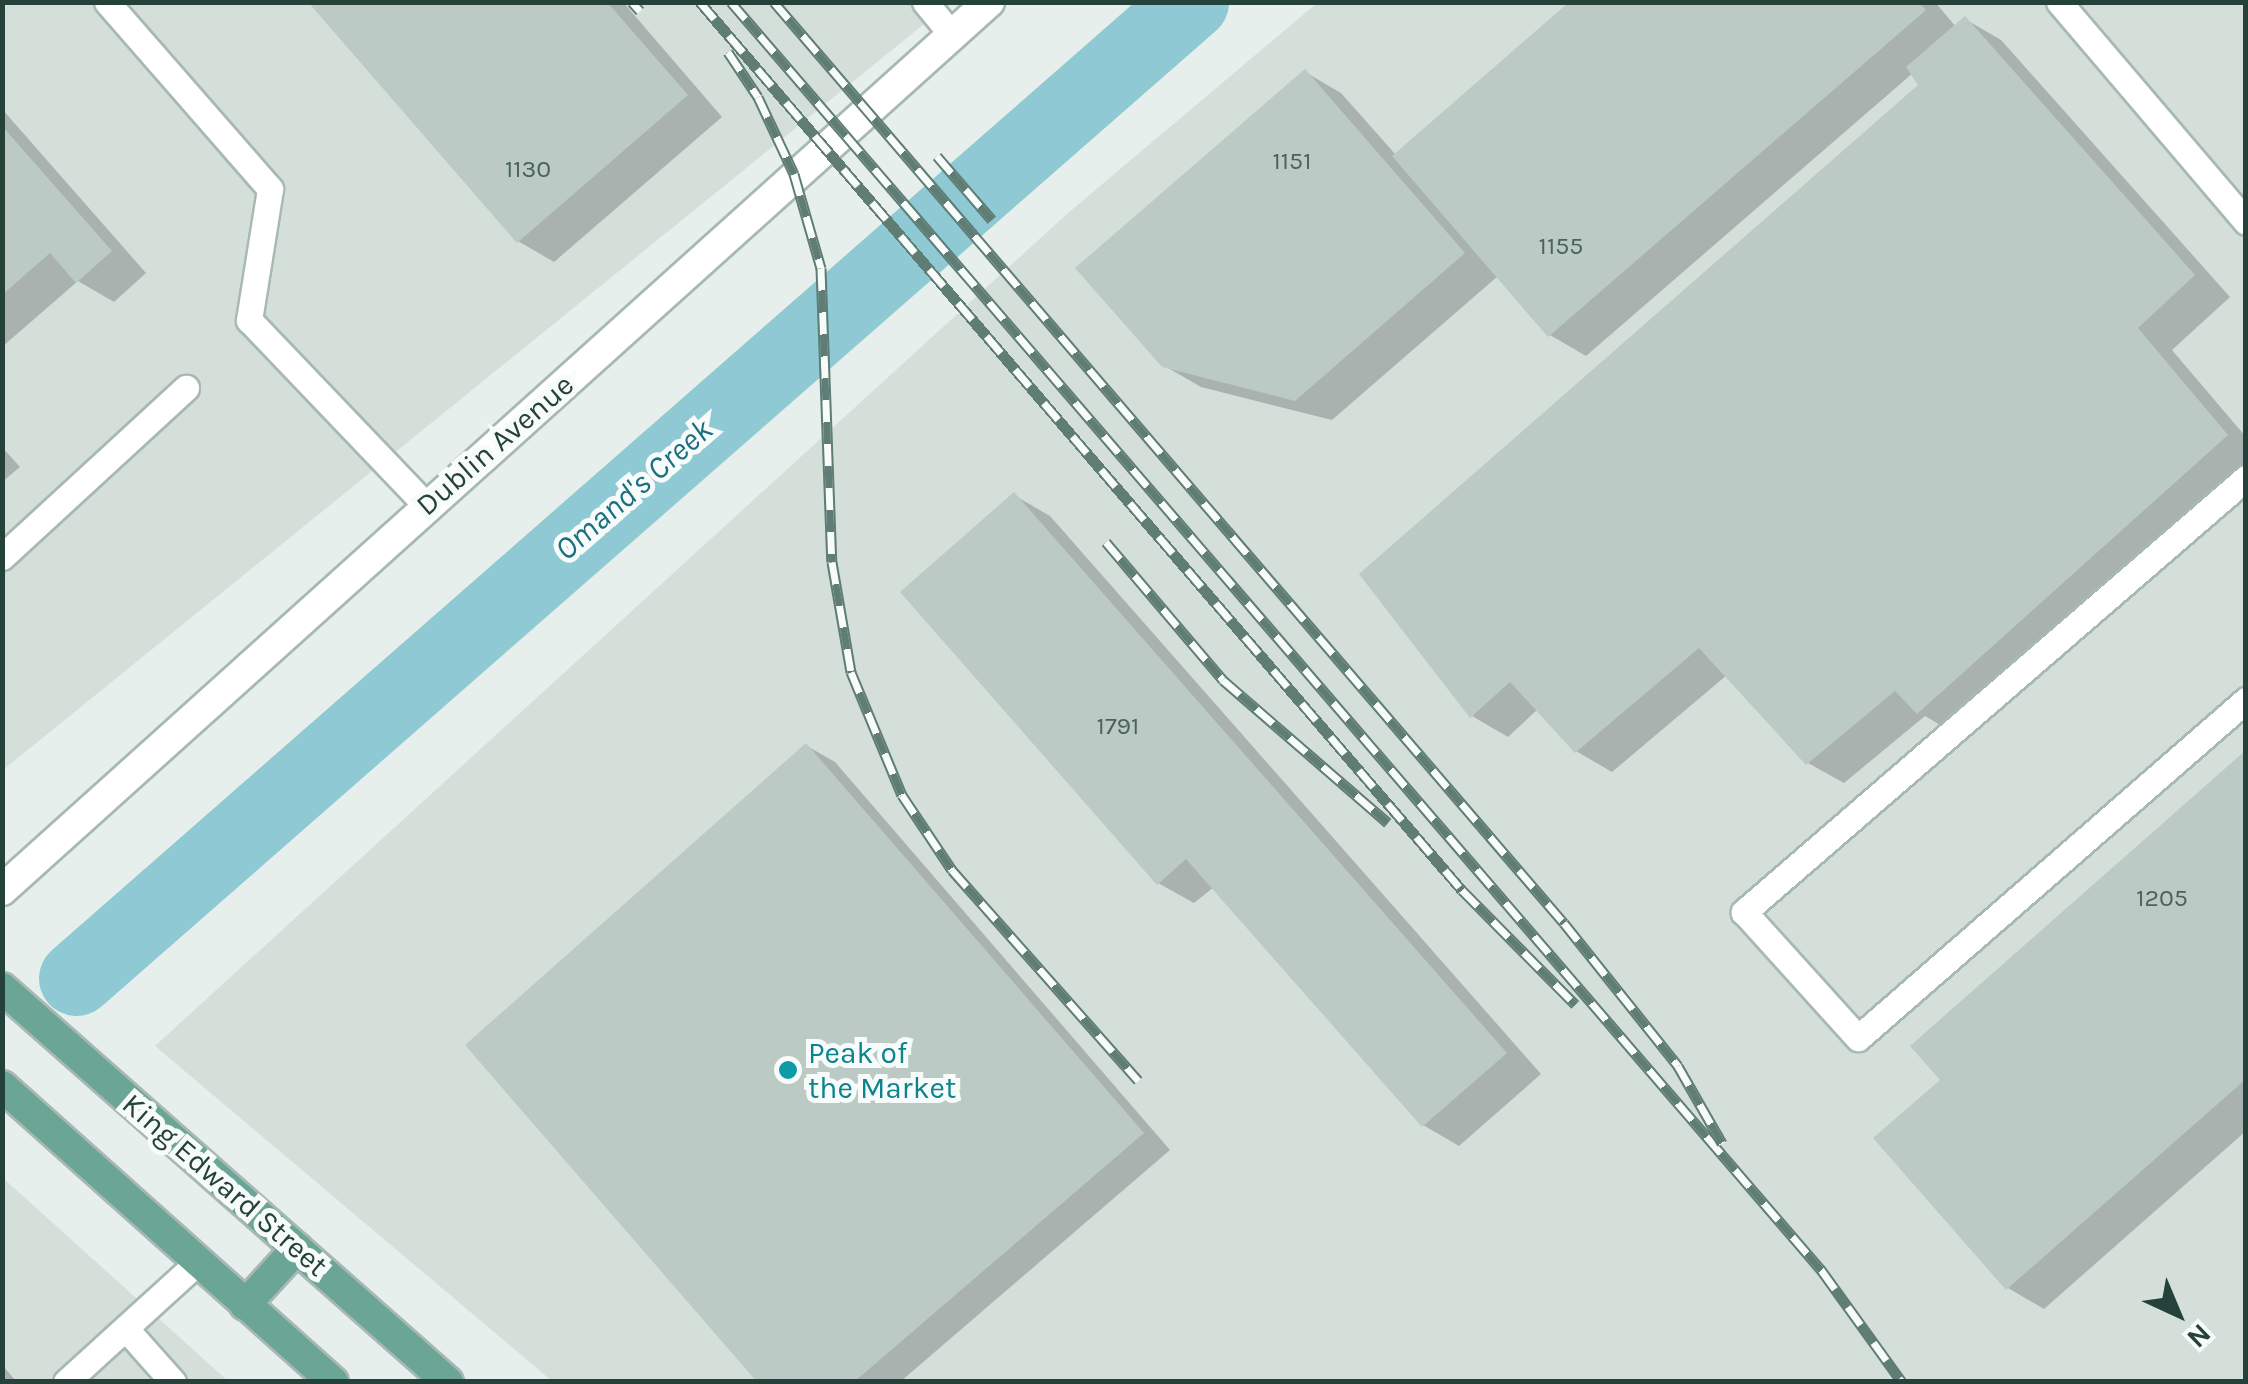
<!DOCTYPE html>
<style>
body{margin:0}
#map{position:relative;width:2248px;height:1384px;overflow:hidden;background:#e6efeb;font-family:Karla,sans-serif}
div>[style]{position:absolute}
.built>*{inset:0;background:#d4dfda}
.shadow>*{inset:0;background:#0003}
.river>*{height:75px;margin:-37.5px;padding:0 37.5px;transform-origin:37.5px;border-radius:37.5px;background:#8ec9d4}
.building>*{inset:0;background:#bbcac4}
.roads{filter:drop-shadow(2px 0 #a8b8b2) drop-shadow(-2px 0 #a8b8b2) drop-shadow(0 2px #a8b8b2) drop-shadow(0 -2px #a8b8b2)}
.service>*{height:25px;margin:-12.5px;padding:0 12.5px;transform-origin:12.5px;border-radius:12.5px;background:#fff}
.minor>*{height:30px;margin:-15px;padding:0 15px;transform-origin:15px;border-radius:15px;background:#fff}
.primary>*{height:30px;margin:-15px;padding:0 15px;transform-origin:15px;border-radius:15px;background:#6aa596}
.rail>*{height:11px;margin-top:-5.5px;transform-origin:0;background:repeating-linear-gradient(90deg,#f7fbf9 0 22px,#5f7d75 0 44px);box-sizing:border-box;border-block:2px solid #5f7d75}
.dots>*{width:28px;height:28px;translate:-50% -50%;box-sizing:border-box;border:5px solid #f7fbf9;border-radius:50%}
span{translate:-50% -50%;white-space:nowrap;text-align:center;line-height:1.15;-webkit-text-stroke:10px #f7fbf9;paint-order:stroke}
.number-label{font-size:25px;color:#4a645c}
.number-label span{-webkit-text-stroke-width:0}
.street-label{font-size:30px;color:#24423a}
.culture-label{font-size:30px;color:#0d838f}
.left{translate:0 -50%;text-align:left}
.water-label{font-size:32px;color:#1c6f80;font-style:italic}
.frame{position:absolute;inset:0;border:5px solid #24423a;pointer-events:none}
.north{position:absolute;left:2128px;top:1264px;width:100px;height:100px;-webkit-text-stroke:8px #f7fbf9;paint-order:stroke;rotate:136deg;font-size:28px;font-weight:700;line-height:40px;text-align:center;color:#24423a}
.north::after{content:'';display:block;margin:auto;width:35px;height:45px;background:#24423a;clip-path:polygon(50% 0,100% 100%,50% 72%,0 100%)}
</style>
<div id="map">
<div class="built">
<i style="clip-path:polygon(3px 3px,950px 3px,3px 770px)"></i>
<i style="clip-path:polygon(1317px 3px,2245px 3px,2245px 1381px,552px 1381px,155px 1046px,1068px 213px)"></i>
<i style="clip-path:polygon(3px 1178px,228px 1381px,3px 1381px)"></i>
</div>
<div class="shadow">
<i style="clip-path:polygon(311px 2px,623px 2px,722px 117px,554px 262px,518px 241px)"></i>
<i style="clip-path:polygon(1573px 2px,1935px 2px,1956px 27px,1965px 19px,2001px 40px,2230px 297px,2172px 350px,2246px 437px,2246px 472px,1954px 733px,1925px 716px,1844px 783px,1808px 763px,1727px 675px,1612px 772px,1576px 751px,1538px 709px,1508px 737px,1472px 716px,1921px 85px,1913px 73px,1586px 356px,1550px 335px,1498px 276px,1332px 420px,1201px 387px,1163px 365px,1305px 72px,1341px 93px,1396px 155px)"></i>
<i style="clip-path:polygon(2px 109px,146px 273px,114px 302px,78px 281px,2px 347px)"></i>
<i style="clip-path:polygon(2px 447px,20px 467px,2px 482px)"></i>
<i style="clip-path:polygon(1014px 495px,1050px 516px,1541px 1074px,1459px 1146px,1423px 1125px,1214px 887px,1194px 903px,1158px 883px)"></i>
<i style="clip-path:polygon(807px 746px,835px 762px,1170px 1150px,900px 1382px,760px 1382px)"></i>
<i style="clip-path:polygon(2246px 753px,2246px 1131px,2044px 1309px,2008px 1288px,1943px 1080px)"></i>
<i style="clip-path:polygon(2px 1365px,16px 1381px,15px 1382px,2px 1382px)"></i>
</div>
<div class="river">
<i style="left:76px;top:978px;width:1482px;rotate:-41.2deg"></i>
</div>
<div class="building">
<i style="clip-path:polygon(308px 2px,607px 2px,688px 95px,517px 243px)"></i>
<i style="clip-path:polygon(1569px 2px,1919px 2px,1926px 10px,1548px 337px,1392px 156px)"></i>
<i style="clip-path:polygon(1965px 16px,2195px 275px,2138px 328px,2228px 435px,1917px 714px,1895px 691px,1806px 765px,1699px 648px,1575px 753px,1510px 682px,1470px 718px,1359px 574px,1918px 85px,1906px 67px)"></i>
<i style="clip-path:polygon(1305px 69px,1465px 253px,1295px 401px,1162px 367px,1075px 268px)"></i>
<i style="clip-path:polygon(2px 126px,112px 251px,76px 283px,50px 253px,2px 295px)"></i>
<i style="clip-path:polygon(1014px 492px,1507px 1053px,1422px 1127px,1186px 859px,1157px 885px,900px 592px)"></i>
<i style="clip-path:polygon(806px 743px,1144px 1133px,854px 1382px,757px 1382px,465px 1045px)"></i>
<i style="clip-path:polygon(2246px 750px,2246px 1079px,2006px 1290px,1873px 1138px,1940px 1080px,1910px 1046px)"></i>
</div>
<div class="roads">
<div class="service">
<i style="left:107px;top:2px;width:248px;rotate:48.9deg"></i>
<i style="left:270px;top:189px;width:133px;rotate:99.1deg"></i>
<i style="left:249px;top:320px;width:256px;rotate:46.3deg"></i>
<i style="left:925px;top:2px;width:43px;rotate:50.7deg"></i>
<i style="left:2059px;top:2px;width:289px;rotate:49.6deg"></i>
<i style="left:2246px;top:478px;width:664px;rotate:139.16deg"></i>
<i style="left:1744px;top:912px;width:170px;rotate:47.9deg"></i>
<i style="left:1858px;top:1038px;width:515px;rotate:-41.06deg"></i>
<i style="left:2px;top:557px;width:250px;rotate:-42.6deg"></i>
<i style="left:126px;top:1329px;width:71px;rotate:48.4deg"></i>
<i style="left:66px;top:1382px;width:177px;rotate:-42.3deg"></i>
</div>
<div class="minor">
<i style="left:2px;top:890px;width:1328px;rotate:-41.98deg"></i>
</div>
<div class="primary">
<i style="left:2px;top:988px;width:595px;rotate:41.46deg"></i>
<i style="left:2px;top:1086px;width:444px;rotate:41.8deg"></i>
<i style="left:245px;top:1305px;width:77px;rotate:-47.6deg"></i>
</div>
</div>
<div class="rail">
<i style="left:632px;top:2px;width:12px;rotate:48deg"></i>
<i style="left:700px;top:2px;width:1170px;rotate:49.37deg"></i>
<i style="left:1462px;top:890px;width:161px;rotate:45.3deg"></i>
<i style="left:731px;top:2px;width:1674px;rotate:49.31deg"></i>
<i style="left:1822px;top:1271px;width:137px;rotate:54.2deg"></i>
<i style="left:774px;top:2px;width:1213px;rotate:49.38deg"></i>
<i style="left:1564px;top:923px;width:183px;rotate:51.4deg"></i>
<i style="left:1678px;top:1066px;width:89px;rotate:60.3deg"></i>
<i style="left:728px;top:52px;width:54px;rotate:56.3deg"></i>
<i style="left:758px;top:97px;width:85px;rotate:64.9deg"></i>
<i style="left:794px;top:174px;width:98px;rotate:74deg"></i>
<i style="left:821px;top:268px;width:294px;rotate:87.9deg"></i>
<i style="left:832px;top:562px;width:112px;rotate:80.2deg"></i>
<i style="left:851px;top:672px;width:133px;rotate:67.5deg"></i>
<i style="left:902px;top:795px;width:90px;rotate:56.3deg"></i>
<i style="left:952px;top:870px;width:281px;rotate:48.5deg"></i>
<i style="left:937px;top:156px;width:84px;rotate:49.3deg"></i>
<i style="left:1106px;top:542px;width:181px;rotate:49.7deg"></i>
<i style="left:1223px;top:680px;width:218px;rotate:40.9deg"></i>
</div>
<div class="dots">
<i style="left:788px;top:1070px;background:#0f9aa8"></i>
</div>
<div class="number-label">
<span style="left:1292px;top:161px">1151</span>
<span style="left:528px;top:169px">1130</span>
<span style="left:1561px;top:246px">1155</span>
<span style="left:1118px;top:726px">1791</span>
<span style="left:2162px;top:898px">1205</span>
</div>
<div class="street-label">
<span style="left:495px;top:445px;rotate:-41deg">Dublin Avenue</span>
<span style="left:225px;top:1185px;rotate:41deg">King Edward Street</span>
</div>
<div class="culture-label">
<span class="left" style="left:808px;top:1070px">Peak of<br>the Market</span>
</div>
<div class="water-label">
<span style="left:634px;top:490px;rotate:-41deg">Omand's Creek</span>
</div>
<div class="frame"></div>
<div class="north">N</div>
</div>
